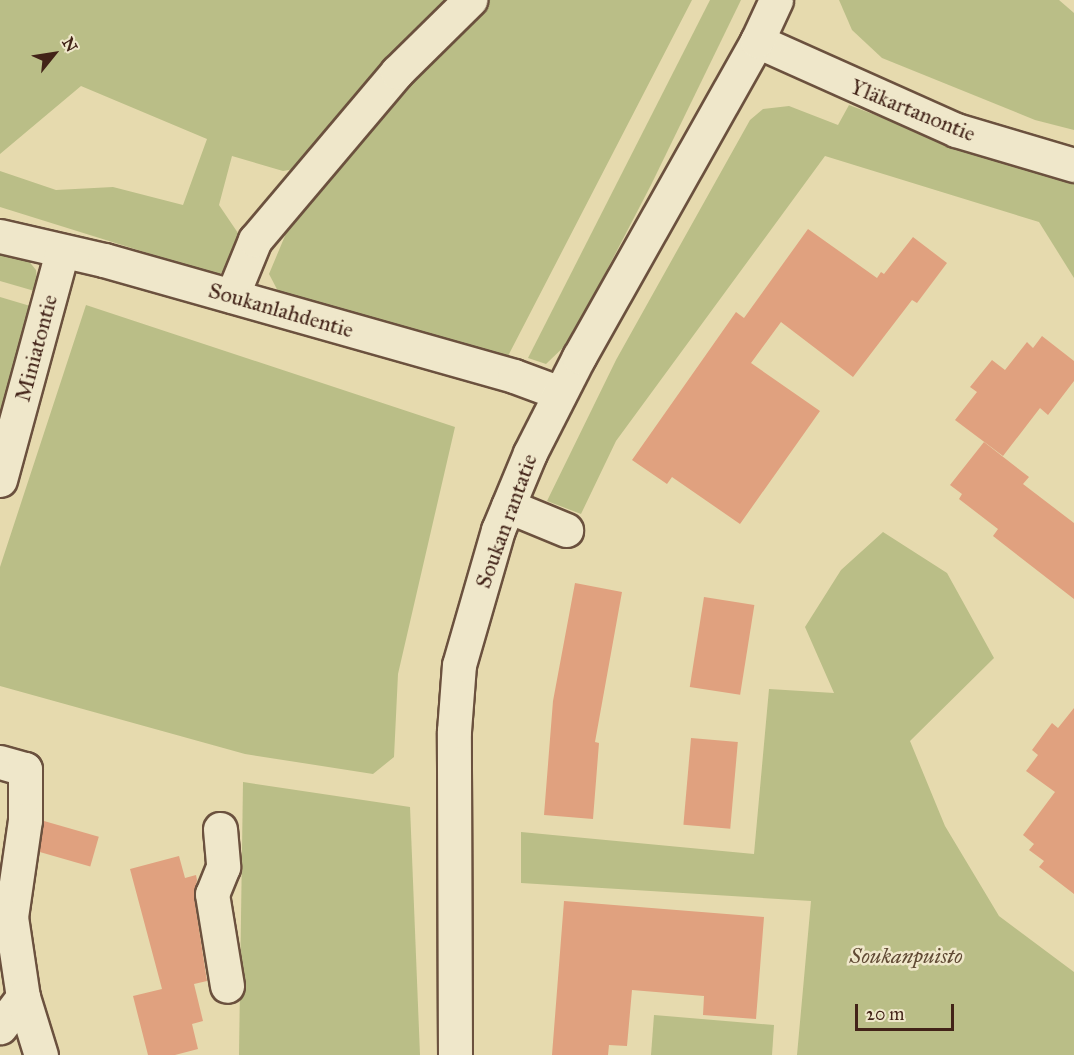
<!DOCTYPE html>
<meta charset="utf-8">
<style>
body{margin:0}
#map{position:relative;width:1074px;height:1055px;overflow:hidden;background:#e6daae;font-family:"IM FELL Great Primer",serif}
div>[style]{position:absolute}
.green>*{inset:0;background:#babe87}
.building>*{inset:0;background:#e0a17f;transform-origin:0 0}
.roads{filter:drop-shadow(2px 0 #6b513e) drop-shadow(-2px 0 #6b513e) drop-shadow(0 2px #6b513e) drop-shadow(0 -2px #6b513e)}
.minor>*{height:33px;margin:-16.5px;padding:0 16.5px;transform-origin:16.5px;border-radius:16.5px;background:#efe7ca}
span{translate:-50% -50%;white-space:nowrap;text-align:center;line-height:1.15;-webkit-text-stroke:5px #efe7ca;paint-order:stroke}
.street-label{font-size:22px;color:#422318}
.park-label{font-size:22px;color:#604a34;font-style:italic}
.north{position:absolute;left:24px;top:24px;width:60px;height:60px;-webkit-text-stroke:4px #efe7ca;paint-order:stroke;rotate:60deg;font-size:16px;font-weight:700;line-height:24px;text-align:center;color:#422318}
.north::after{content:'';display:block;margin:auto;width:21px;height:27px;background:#422318;clip-path:polygon(50% 0,100% 100%,50% 72%,0 100%)}
.scale{position:absolute;left:855px;top:1004px;width:99px;height:27px;box-sizing:border-box;border:3px solid #422318;border-top:0;padding-left:8px;font-size:18px;line-height:21px;white-space:nowrap;color:#422318;-webkit-text-stroke:4px #efe7ca;paint-order:stroke}
</style>
<div id="map">
<div class="green">
<i style="clip-path:polygon(0 0,692px 0,507px 358px,280px 295px,269px 274px,287px 231px,330px 163px,283px 171px,232px 156px,219px 205px,240px 236px,239px 260px,218px 275px,0 207px,0 171px,56px 190px,113px 187px,183px 205px,207px 139px,81px 86px,0 154px)"></i>
<i style="clip-path:polygon(710px 0,741px 0,651px 185px,570px 341px,546px 364px,528px 358px)"></i>
<i style="clip-path:polygon(839px 0,1059px 0,1074px 13px,1074px 130px,1035px 120px,882px 58px,852px 30px)"></i>
<i style="clip-path:polygon(849px 105px,1001px 163px,1074px 180px,1074px 278px,1039px 222px,825px 156px,616px 441px,581px 514px,547px 501px,616px 360px,750px 120px,763px 109px,789px 106px,838px 125px)"></i>
<i style="clip-path:polygon(0 248px,23px 254px,36px 270px,38px 292px,0 281px)"></i>
<i style="clip-path:polygon(0 297px,37px 308px,0 432px)"></i>
<i style="clip-path:polygon(86px 305px,455px 427px,398px 674px,394px 757px,373px 774px,245px 754px,0 686px,0 567px)"></i>
<i style="clip-path:polygon(883px 532px,947px 573px,994px 658px,910px 741px,945px 826px,999px 916px,1074px 972px,1074px 1055px,797px 1055px,811px 901px,521px 883px,521px 832px,754px 854px,769px 689px,834px 693px,805px 627px,841px 570px)"></i>
<i style="clip-path:polygon(243px 782px,410px 807px,420px 1055px,239px 1055px)"></i>
<i style="clip-path:polygon(654px 1015px,774px 1025px,772px 1055px,651px 1055px)"></i>
</div>
<div class="building">
<i style="clip-path:polygon(808px 229px,877px 278px,881px 272px,884px 274px,913px 237px,947px 263px,917px 303px,912px 300px,853px 377px,781px 322px,751px 363px,820px 411px,740px 524px,672px 477px,667px 484px,632px 460px,736px 312px,744px 318px)"></i>
<i style="clip-path:polygon(1042px 336px,1074px 361px,1074px 381px,1048px 415px,1040px 408px,1003px 456px,955px 420px,977px 392px,970px 387px,992px 360px,1005px 370px,1027px 342px,1033px 348px)"></i>
<i style="clip-path:polygon(984px 442px,1029px 477px,1023px 484px,1074px 523px,1074px 599px,993px 536px,998px 529px,959px 499px,962px 494px,950px 485px)"></i>
<i style="clip-path:polygon(575px 583px,622px 592px,595px 742px,599px 743px,593px 819px,544px 815px,553px 701px)"></i>
<i style="left:704px;top:597px;width:51px;height:91px;rotate:9deg"></i>
<i style="clip-path:polygon(1074px 708px,1074px 894px,1039px 867px,1044px 861px,1029px 850px,1034px 844px,1023px 835px,1055px 792px,1026px 771px,1038px 755px,1032px 750px,1052px 723px,1058px 728px)"></i>
<i style="left:691px;top:738px;width:47px;height:87px;rotate:5deg"></i>
<i style="left:44px;top:821px;width:57px;height:31px;rotate:16deg"></i>
<i style="clip-path:polygon(179px 856px,185px 878px,196px 875px,197px 880px,194px 897px,207px 981px,194px 984px,203px 1021px,192px 1024px,198px 1049px,175px 1055px,148px 1055px,133px 996px,162px 989px,130px 869px)"></i>
<i style="clip-path:polygon(564px 901px,764px 917px,756px 1019px,703px 1015px,704px 996px,632px 990px,627px 1046px,609px 1045px,608px 1055px,552px 1055px)"></i>
</div>
<div class="roads">
<div class="minor">
<i style="left:757px;top:41px;width:218px;rotate:24.1deg"></i>
<i style="left:956px;top:130px;width:123px;rotate:16.5deg"></i>
<i style="left:0;top:236px;width:107px;rotate:13deg"></i>
<i style="left:104px;top:260px;width:426px;rotate:15.8deg"></i>
<i style="left:514px;top:376px;width:49px;rotate:20.3deg"></i>
<i style="left:232px;top:296px;width:61px;rotate:-67.7deg"></i>
<i style="left:255px;top:240px;width:220px;rotate:-49.8deg"></i>
<i style="left:397px;top:72px;width:103px;rotate:-44.6deg"></i>
<i style="left:0;top:480px;width:236px;rotate:-74.8deg"></i>
<i style="left:508px;top:506px;width:63px;rotate:22.5deg"></i>
<i style="left:0;top:762px;width:26px;rotate:16deg"></i>
<i style="left:25px;top:769px;width:51px;rotate:90deg"></i>
<i style="left:25px;top:820px;width:98px;rotate:98.2deg"></i>
<i style="left:11px;top:917px;width:81px;rotate:81.5deg"></i>
<i style="left:23px;top:997px;width:38px;rotate:127deg"></i>
<i style="left:220px;top:829px;width:38px;rotate:85deg"></i>
<i style="left:223px;top:867px;width:29px;rotate:112deg"></i>
<i style="left:212px;top:894px;width:93px;rotate:80.7deg"></i>
<i style="left:23px;top:997px;width:61px;rotate:72.8deg"></i>
<i style="left:455px;top:1055px;width:324px;rotate:-90.2deg"></i>
<i style="left:454px;top:731px;width:66px;rotate:-85.7deg"></i>
<i style="left:459px;top:665px;width:141px;rotate:-73.9deg"></i>
<i style="left:498px;top:530px;width:83px;rotate:-67.4deg"></i>
<i style="left:530px;top:453px;width:108px;rotate:-63deg"></i>
<i style="left:579px;top:357px;width:363px;rotate:-60.6deg"></i>
<i style="left:757px;top:41px;width:45px;rotate:-65.1deg"></i>
</div>
</div>
<div class="street-label">
<span style="left:913px;top:110px;rotate:22deg">Yläkartanontie</span>
<span style="left:281px;top:310px;rotate:16deg">Soukanlahdentie</span>
<span style="left:36px;top:348px;rotate:-75deg">Miniatontie</span>
<span style="left:506px;top:521px;rotate:-70deg">Soukan rantatie</span>
</div>
<div class="park-label">
<span style="left:906px;top:956px">Soukanpuisto</span>
</div>
<div class="north">N</div>
<div class="scale">20 m</div>
</div>
